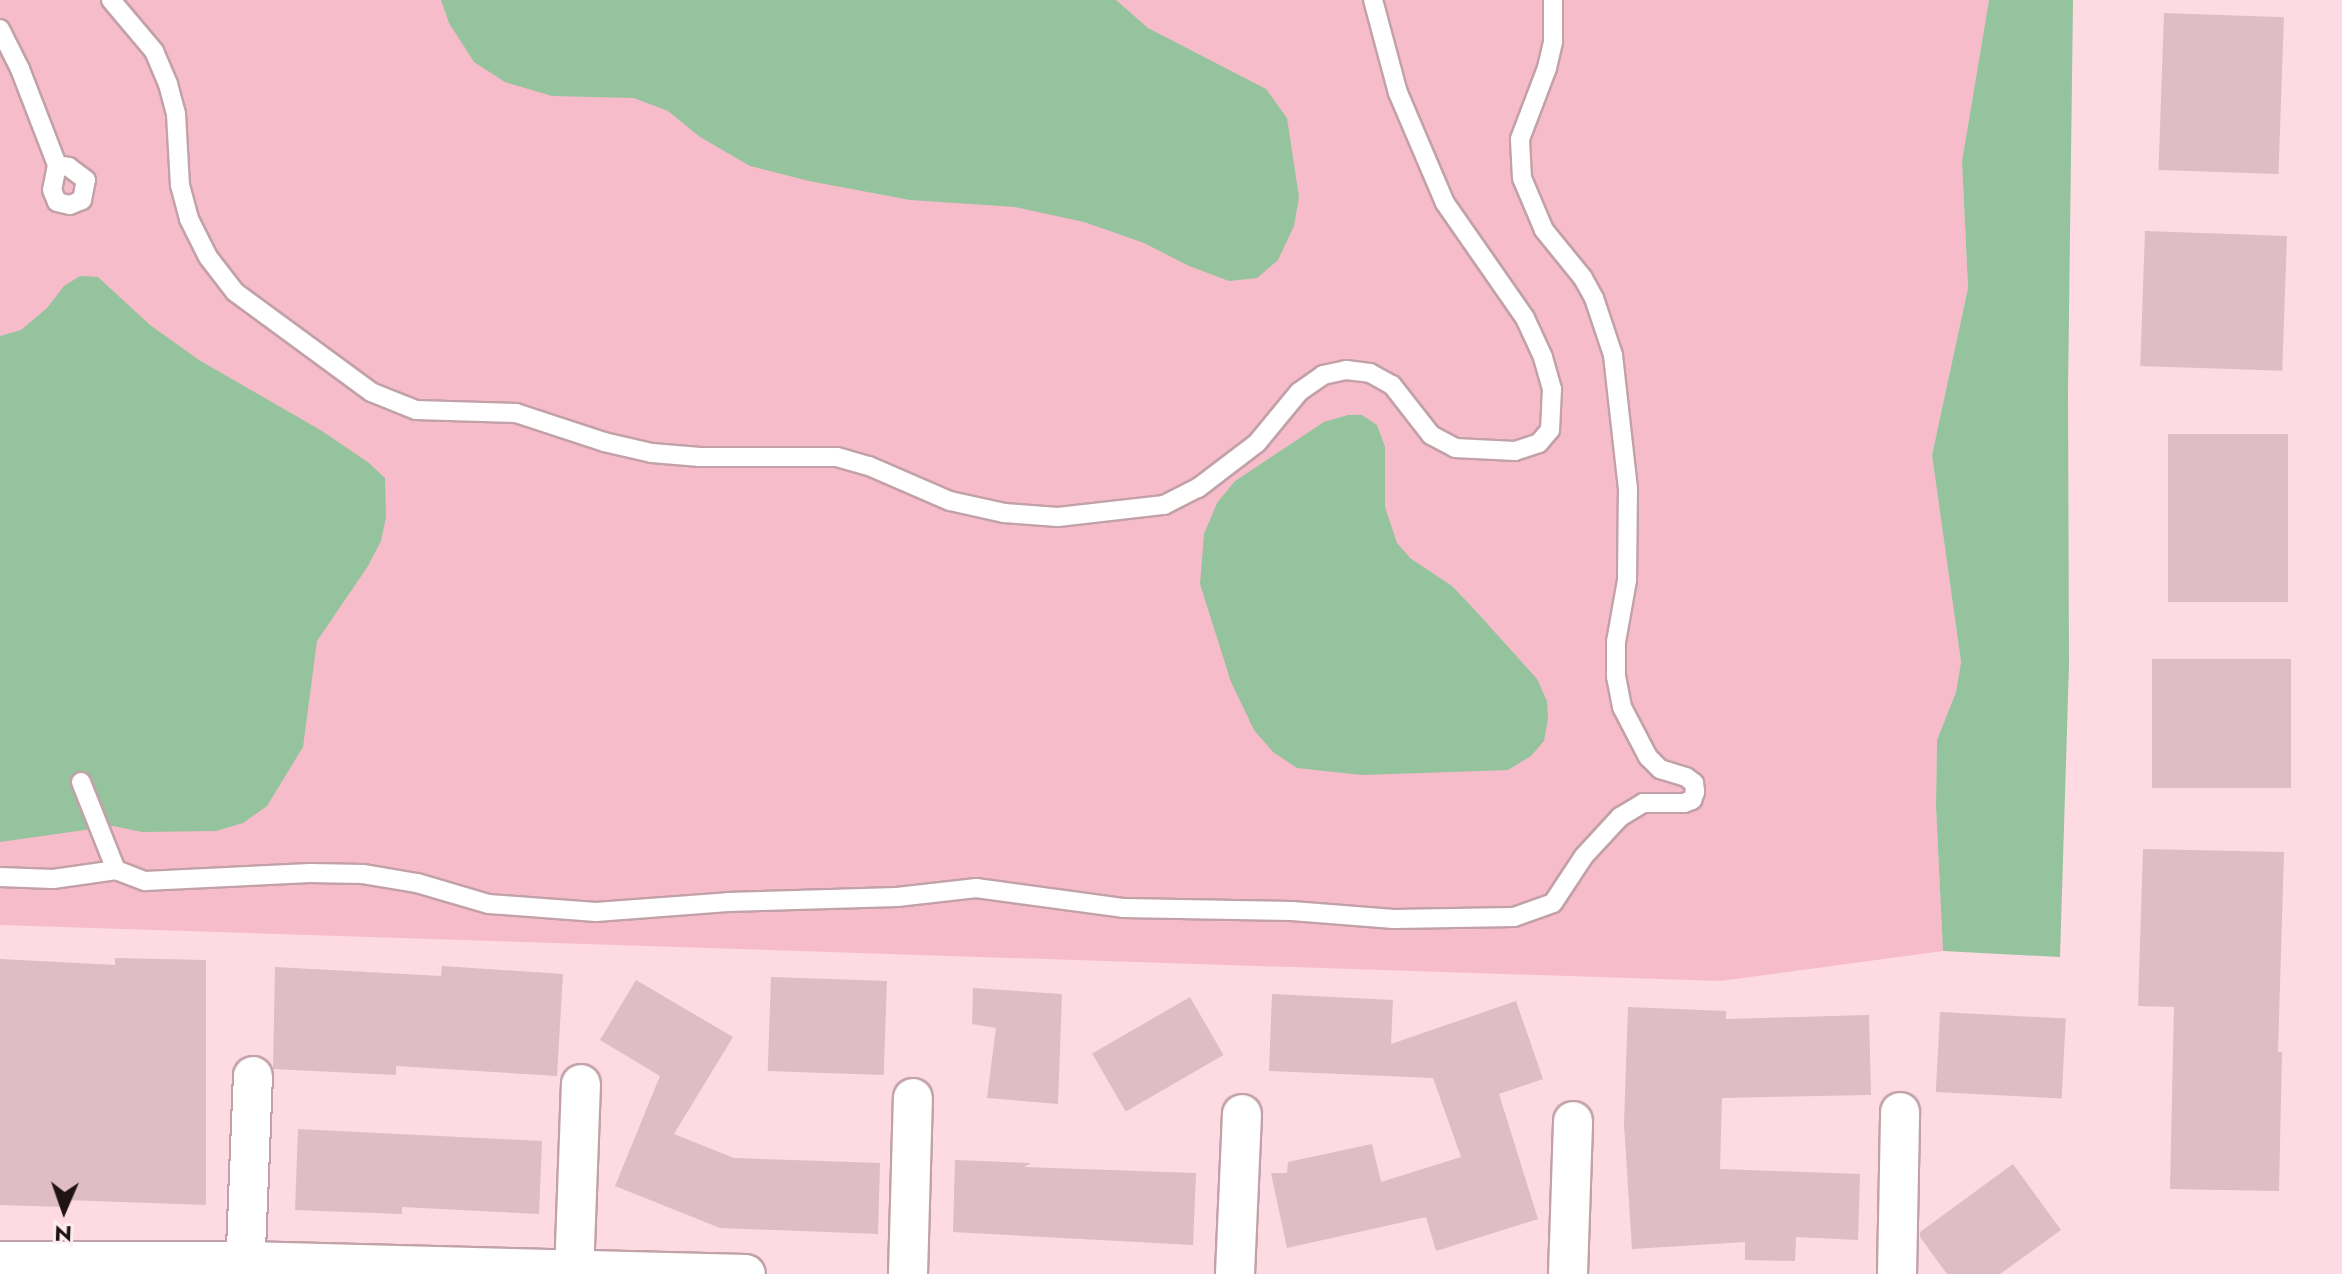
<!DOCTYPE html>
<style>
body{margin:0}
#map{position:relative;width:2342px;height:1274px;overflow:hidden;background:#fedae2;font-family:Jost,sans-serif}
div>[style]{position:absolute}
.green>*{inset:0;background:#f7bcc9}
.water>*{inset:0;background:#94c39e}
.building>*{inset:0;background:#dfbdc4;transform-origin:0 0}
.roads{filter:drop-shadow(2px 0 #c2a1a8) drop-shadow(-2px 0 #c2a1a8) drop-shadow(0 2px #c2a1a8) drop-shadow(0 -2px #c2a1a8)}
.service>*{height:18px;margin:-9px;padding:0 9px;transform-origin:9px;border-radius:9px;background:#fff}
.minor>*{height:38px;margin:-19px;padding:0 19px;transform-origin:19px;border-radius:19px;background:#fff}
span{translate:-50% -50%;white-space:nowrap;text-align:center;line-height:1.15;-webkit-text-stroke:7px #fceef1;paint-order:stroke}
.north{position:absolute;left:24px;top:1170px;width:80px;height:80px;-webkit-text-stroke:6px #fceef1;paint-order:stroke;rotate:182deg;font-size:22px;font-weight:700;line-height:32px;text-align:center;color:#1f1316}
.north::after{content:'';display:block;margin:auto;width:28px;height:36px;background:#1f1316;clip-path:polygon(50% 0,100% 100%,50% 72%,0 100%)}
</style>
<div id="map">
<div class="green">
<i style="clip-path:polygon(0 0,1989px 0,1962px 161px,1968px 288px,1932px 455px,1961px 662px,1956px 692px,1937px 740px,1936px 807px,1943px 951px,1720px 981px,0 925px)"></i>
</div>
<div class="water">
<i style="clip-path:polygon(441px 0,1116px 0,1148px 28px,1266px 89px,1287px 118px,1299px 197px,1294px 226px,1278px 260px,1257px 278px,1229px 281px,1189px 266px,1144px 243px,1084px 222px,1015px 207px,910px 200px,809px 181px,750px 166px,700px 137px,668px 111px,634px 98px,552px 96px,505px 82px,474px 62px,449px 23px)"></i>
<i style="clip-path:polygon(1989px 0,2073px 0,2068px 392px,2069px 664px,2060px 957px,1943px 951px,1936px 807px,1937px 740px,1956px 692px,1961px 662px,1932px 455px,1968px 288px,1962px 161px)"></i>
<i style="clip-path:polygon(80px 276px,98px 277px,150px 325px,199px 360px,322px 431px,369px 463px,385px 478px,386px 517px,381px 541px,368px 566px,317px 641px,303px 747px,267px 806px,243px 823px,216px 831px,142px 832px,113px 826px,0 842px,0 336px,21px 330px,47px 308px,64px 286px)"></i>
<i style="clip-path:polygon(1348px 415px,1362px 415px,1377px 425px,1385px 447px,1385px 507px,1397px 543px,1410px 558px,1452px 586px,1474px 609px,1537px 679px,1547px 701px,1548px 719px,1544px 741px,1531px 756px,1508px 770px,1362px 775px,1297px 768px,1273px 752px,1254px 730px,1231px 682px,1200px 584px,1204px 534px,1217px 503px,1235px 481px,1324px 422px)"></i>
</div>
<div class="building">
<i style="left:2164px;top:13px;width:120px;height:157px;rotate:2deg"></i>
<i style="left:2145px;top:231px;width:142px;height:135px;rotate:2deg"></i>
<i style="left:2168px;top:434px;width:120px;height:168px"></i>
<i style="left:2152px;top:659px;width:139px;height:129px"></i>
<i style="clip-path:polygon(2143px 849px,2284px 852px,2278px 1052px,2282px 1052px,2279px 1191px,2170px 1189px,2174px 1007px,2138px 1006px)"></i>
<i style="clip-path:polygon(115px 958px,206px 960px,206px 1205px,65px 1200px,64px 1207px,0 1205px,0 959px,115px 965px)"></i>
<i style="clip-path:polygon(442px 966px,563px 974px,557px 1076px,396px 1066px,396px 1075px,273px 1069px,275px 967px,441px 976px)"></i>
<i style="left:771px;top:977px;width:116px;height:94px;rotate:2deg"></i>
<i style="clip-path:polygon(636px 980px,733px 1037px,674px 1134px,734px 1158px,880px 1163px,878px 1234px,720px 1228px,615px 1186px,660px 1076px,600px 1040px)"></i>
<i style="clip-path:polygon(973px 988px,1062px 994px,1058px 1104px,987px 1098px,996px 1028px,972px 1024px)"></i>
<i style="clip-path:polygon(1272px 994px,1393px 1000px,1391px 1044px,1516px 1001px,1543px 1079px,1499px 1094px,1538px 1219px,1436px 1251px,1426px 1217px,1287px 1248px,1271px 1173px,1287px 1173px,1288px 1162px,1372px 1144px,1381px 1182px,1461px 1157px,1433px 1078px,1269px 1071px)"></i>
<i style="left:1190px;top:997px;width:67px;height:113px;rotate:60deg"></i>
<i style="clip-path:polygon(1628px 1007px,1726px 1011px,1726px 1019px,1869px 1015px,1871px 1095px,1722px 1098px,1720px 1169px,1860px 1174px,1858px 1240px,1796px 1237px,1795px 1261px,1745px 1260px,1745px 1242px,1632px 1249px,1624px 1124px)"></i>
<i style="left:1940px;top:1012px;width:126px;height:80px;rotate:3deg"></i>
<i style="clip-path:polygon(298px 1129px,542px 1141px,539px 1214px,402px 1207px,402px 1214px,295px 1210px)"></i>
<i style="clip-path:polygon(955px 1160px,1031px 1163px,1024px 1167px,1196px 1173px,1193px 1245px,953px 1232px)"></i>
<i style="clip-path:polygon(2013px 1164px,2061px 1230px,2000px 1274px,1947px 1274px,1920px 1237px,1920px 1232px)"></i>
</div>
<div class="roads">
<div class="service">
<i style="left:111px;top:0;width:67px;rotate:49.9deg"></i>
<i style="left:154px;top:51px;width:36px;rotate:67deg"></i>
<i style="left:168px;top:84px;width:31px;rotate:75deg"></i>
<i style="left:176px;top:114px;width:71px;rotate:86.8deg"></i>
<i style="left:180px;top:185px;width:35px;rotate:75deg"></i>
<i style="left:189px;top:219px;width:42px;rotate:63.4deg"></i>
<i style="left:208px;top:257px;width:44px;rotate:52.4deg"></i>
<i style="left:235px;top:292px;width:169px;rotate:36.3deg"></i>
<i style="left:371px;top:392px;width:48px;rotate:21.8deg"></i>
<i style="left:416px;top:410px;width:100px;rotate:1.7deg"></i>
<i style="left:516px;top:413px;width:93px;rotate:18.2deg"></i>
<i style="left:604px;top:442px;width:49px;rotate:12.9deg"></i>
<i style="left:652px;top:453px;width:48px;rotate:4.8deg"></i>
<i style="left:700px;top:457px;width:137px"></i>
<i style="left:837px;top:457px;width:33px;rotate:16deg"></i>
<i style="left:869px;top:466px;width:88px;rotate:23.4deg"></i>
<i style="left:950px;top:501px;width:55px;rotate:12.5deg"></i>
<i style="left:1004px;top:513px;width:54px;rotate:4.2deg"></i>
<i style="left:1058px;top:517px;width:107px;rotate:-6.5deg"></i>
<i style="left:1164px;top:505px;width:38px;rotate:-27deg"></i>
<i style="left:1198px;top:488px;width:74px;rotate:-37.3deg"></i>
<i style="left:1257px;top:443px;width:66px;rotate:-50.5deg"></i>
<i style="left:1299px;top:392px;width:29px;rotate:-35deg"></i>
<i style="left:1323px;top:375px;width:24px;rotate:-12deg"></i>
<i style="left:1346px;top:370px;width:24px;rotate:7deg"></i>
<i style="left:1370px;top:373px;width:25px;rotate:29deg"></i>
<i style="left:1392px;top:385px;width:63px;rotate:52deg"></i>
<i style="left:1431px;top:435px;width:27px;rotate:28deg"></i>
<i style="left:1455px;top:448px;width:60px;rotate:2.9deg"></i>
<i style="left:1515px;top:451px;width:25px;rotate:-18deg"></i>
<i style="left:1539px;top:443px;width:17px;rotate:-50deg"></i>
<i style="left:1550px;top:430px;width:41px;rotate:-87.2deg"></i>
<i style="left:1552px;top:389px;width:33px;rotate:-106deg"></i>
<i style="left:1543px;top:357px;width:43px;rotate:-114.8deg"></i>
<i style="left:1525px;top:318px;width:140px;rotate:-124.8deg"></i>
<i style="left:1445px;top:203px;width:120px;rotate:-113.1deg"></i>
<i style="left:1398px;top:93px;width:96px;rotate:-105deg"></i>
<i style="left:0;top:29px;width:45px;rotate:63.4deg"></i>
<i style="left:20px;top:69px;width:103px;rotate:68.9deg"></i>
<i style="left:57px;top:165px;width:25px;rotate:101deg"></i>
<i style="left:52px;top:190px;width:13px;rotate:67deg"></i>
<i style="left:57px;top:202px;width:13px;rotate:13deg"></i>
<i style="left:70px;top:205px;width:13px;rotate:-23deg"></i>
<i style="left:82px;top:200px;width:20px;rotate:-79deg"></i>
<i style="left:86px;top:180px;width:21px;rotate:-143deg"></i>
<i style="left:69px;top:167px;width:12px;rotate:-171deg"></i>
<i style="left:81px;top:782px;width:95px;rotate:68.3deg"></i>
<i style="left:116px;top:870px;width:31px;rotate:21deg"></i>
<i style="left:145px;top:881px;width:165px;rotate:-2.8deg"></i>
<i style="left:310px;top:873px;width:53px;rotate:1.1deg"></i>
<i style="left:363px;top:874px;width:55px;rotate:9.5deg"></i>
<i style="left:417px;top:883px;width:75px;rotate:16.3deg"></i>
<i style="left:489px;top:904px;width:107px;rotate:4.3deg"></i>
<i style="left:596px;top:912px;width:132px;rotate:-4.3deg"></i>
<i style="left:728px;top:902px;width:169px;rotate:-1.7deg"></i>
<i style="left:897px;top:897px;width:80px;rotate:-6.5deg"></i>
<i style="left:976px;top:888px;width:148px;rotate:7.7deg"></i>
<i style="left:1123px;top:908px;width:169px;rotate:1deg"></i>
<i style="left:1292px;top:911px;width:102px;rotate:4.5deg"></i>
<i style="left:1394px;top:919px;width:120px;rotate:-1deg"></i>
<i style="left:1514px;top:917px;width:41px;rotate:-19.7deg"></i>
<i style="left:1553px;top:903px;width:56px;rotate:-56.6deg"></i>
<i style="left:1584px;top:856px;width:53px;rotate:-47.3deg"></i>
<i style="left:1620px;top:817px;width:27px;rotate:-31deg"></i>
<i style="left:1643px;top:803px;width:41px"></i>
<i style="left:1684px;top:803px;width:9px;rotate:-21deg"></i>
<i style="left:1692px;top:800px;width:9px;rotate:-69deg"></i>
<i style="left:1695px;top:792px;width:9px;rotate:-96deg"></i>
<i style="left:1694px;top:783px;width:10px;rotate:-143deg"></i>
<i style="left:1686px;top:777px;width:27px;rotate:-163deg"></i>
<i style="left:1660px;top:769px;width:17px;rotate:-135deg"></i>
<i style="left:1648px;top:757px;width:56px;rotate:-117.5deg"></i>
<i style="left:1622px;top:707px;width:31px;rotate:-101deg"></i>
<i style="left:1616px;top:677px;width:35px;rotate:-90deg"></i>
<i style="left:1616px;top:642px;width:63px;rotate:-79.9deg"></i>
<i style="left:1627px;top:580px;width:91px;rotate:-89.4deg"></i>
<i style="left:1628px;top:489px;width:135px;rotate:-96.4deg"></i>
<i style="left:1613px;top:355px;width:60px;rotate:-108.4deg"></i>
<i style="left:1594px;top:298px;width:23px;rotate:-119deg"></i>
<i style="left:1583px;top:278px;width:62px;rotate:-129.1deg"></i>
<i style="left:1544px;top:230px;width:56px;rotate:-112.9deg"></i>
<i style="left:1522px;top:178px;width:39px;rotate:-93deg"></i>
<i style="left:1520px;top:139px;width:76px;rotate:-69.2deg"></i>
<i style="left:1547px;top:68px;width:28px;rotate:-77deg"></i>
<i style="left:1553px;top:41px;width:41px;rotate:-90deg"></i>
<i style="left:0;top:877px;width:53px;rotate:2.2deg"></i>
<i style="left:53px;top:879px;width:64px;rotate:-8.1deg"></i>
</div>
<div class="minor">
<i style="left:0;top:1261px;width:245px"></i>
<i style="left:245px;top:1261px;width:501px;rotate:1.49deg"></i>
<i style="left:245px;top:1274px;width:198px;rotate:-87.7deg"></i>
<i style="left:574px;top:1274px;width:190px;rotate:-87.9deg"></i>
<i style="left:908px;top:1274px;width:176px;rotate:-88.4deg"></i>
<i style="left:1235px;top:1274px;width:160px;rotate:-87.5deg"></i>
<i style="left:1568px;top:1274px;width:153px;rotate:-88.1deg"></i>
<i style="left:1897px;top:1274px;width:162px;rotate:-88.9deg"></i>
</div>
</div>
<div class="north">N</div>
</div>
